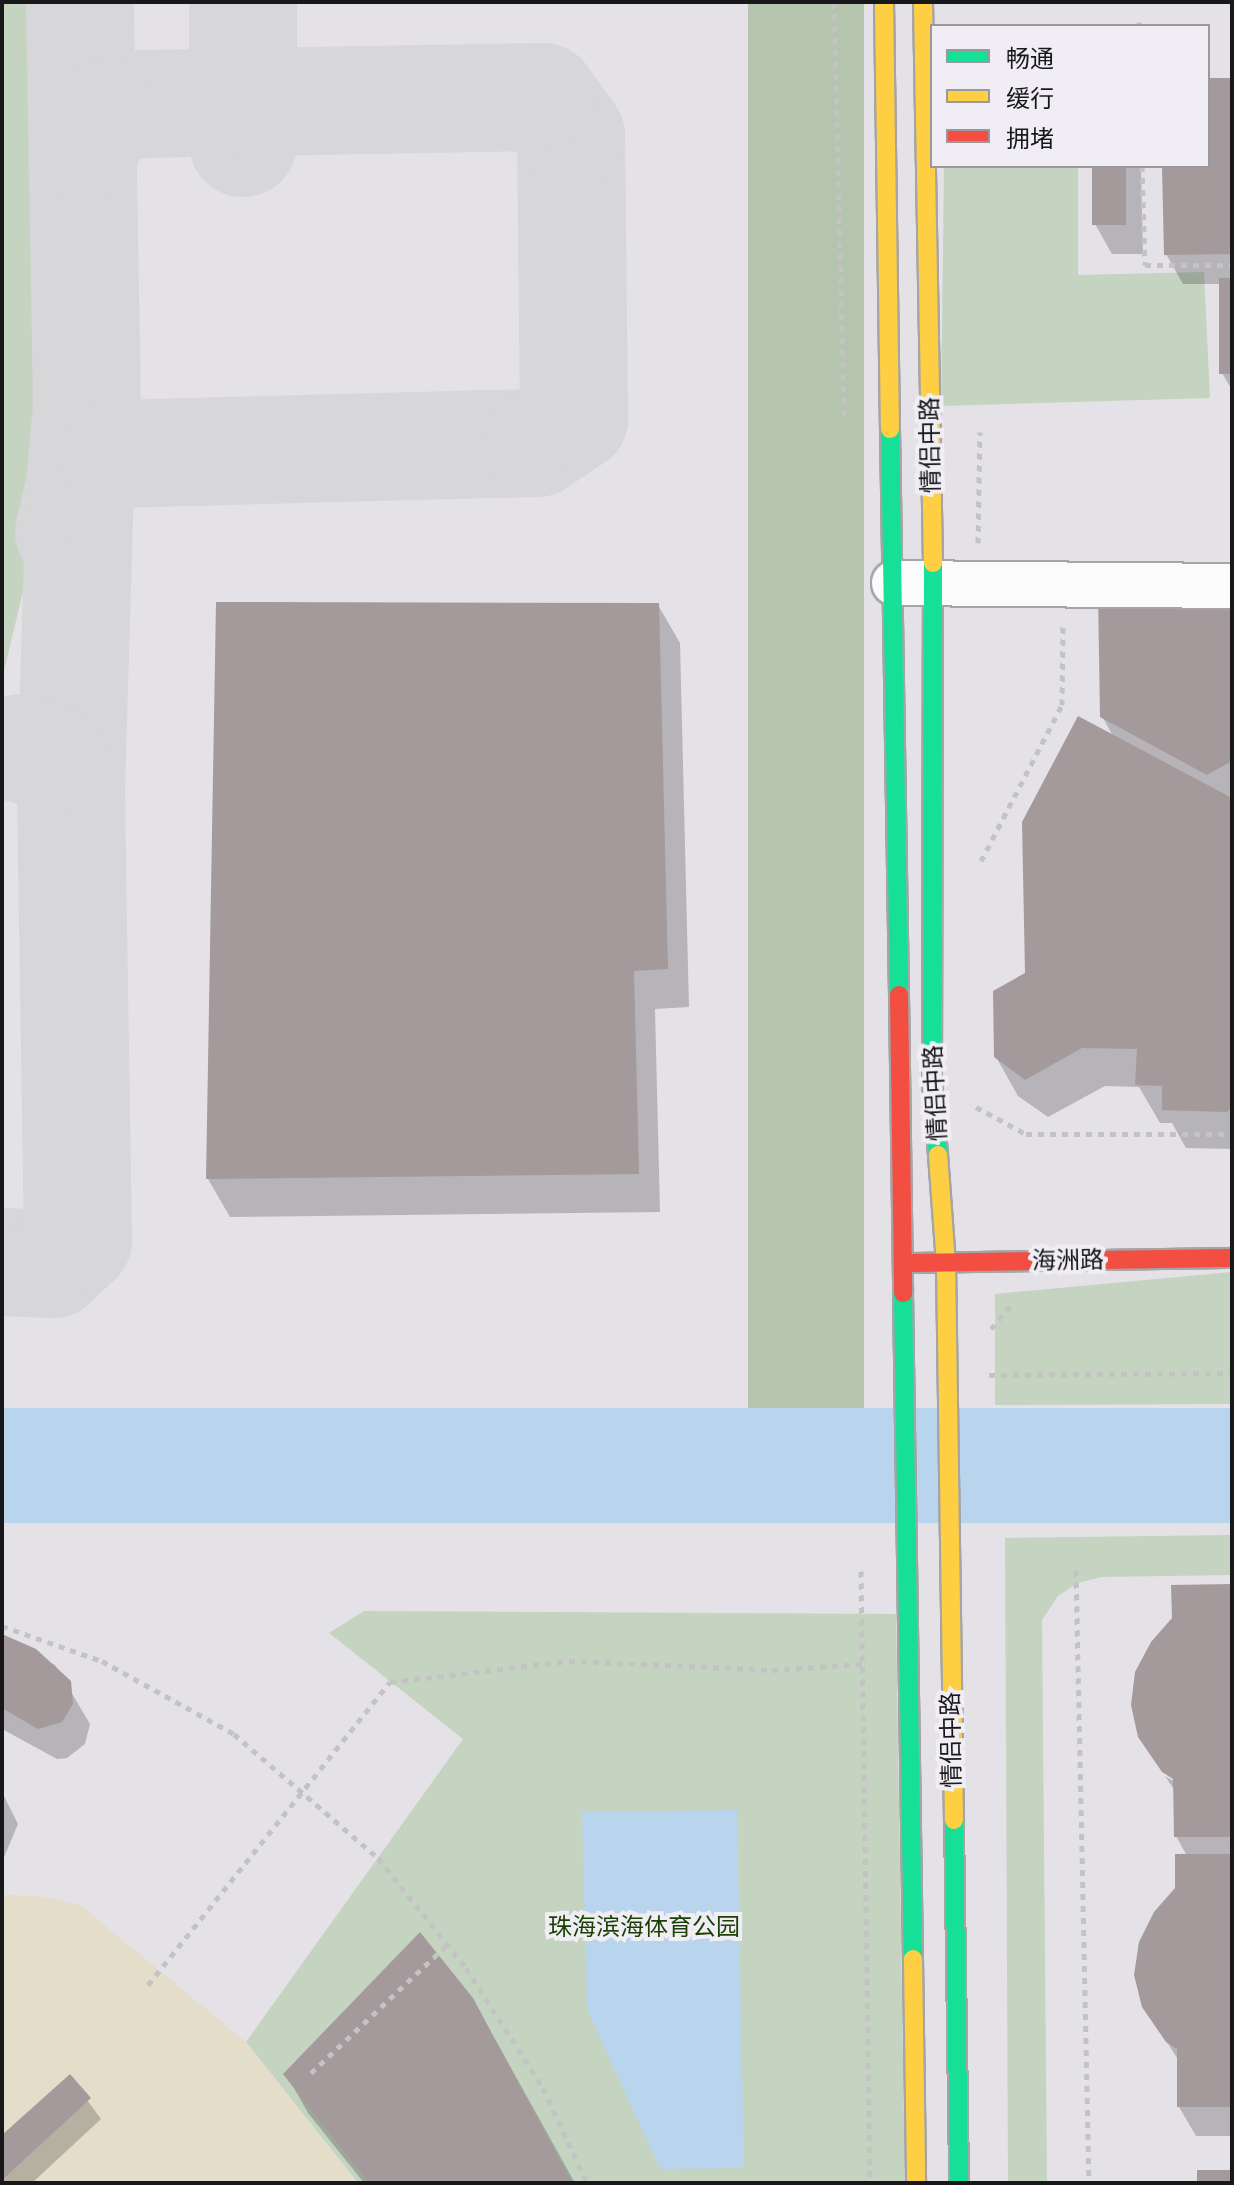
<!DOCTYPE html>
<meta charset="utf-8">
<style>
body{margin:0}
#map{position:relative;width:1234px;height:2185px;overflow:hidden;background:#e4e2e6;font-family:Quicksand,"Noto Sans SC",sans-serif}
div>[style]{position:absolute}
.green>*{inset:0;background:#c5d3c1}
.forest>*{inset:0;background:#b5c4af;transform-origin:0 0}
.sand>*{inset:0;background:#e3ddca}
.water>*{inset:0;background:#b9d5ee;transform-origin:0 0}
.shadow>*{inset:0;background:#0003}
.taxiway>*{height:108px;margin:-54px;padding:0 54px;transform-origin:54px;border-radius:54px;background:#d7d6d9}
.building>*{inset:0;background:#a4999b;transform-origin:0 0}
.path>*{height:5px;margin-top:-2.5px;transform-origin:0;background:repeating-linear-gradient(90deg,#c3c3c4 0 6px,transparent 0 12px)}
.roads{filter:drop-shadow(2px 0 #a5a4a7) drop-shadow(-2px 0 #a5a4a7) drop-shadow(0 2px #a5a4a7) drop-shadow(0 -2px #a5a4a7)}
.street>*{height:44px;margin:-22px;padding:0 22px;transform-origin:22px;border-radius:22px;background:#fbfbfb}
.fast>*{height:18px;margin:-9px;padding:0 9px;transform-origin:9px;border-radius:9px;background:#16e098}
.slow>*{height:18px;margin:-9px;padding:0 9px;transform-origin:9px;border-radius:9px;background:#ffcf43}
.jam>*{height:18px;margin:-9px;padding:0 9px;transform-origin:9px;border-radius:9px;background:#f24e42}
span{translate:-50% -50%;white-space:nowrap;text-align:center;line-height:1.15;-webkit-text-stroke:8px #f0eef4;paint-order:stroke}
.street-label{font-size:24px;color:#181719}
.park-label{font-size:24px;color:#193f02}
.frame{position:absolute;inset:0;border:4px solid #181719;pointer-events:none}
.legend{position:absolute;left:930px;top:24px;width:280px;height:144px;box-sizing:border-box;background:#f0eef4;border:2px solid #9a989c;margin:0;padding:10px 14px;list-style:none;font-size:24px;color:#181719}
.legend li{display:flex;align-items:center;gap:16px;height:40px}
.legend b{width:40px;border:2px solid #9a989c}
</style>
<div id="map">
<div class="green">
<i style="clip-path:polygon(2px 2px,62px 2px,65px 417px,2px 679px)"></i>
<i style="clip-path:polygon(944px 166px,1078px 166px,1078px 275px,1204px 272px,1210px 398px,941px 406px)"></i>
<i style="clip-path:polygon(1232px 1272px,1232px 1404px,995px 1405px,995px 1294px)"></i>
<i style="clip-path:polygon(1232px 1535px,1232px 1575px,1102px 1577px,1078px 1583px,1058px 1596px,1042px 1620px,1047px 2183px,1008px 2183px,1005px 1538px)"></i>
<i style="clip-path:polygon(364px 1611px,896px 1614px,905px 2183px,358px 2183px,246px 2042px,463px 1739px,329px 1633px)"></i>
</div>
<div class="forest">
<i style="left:748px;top:2px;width:116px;height:1409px"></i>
</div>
<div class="sand">
<i style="clip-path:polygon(2px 1895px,40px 1896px,80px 1905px,246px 2042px,357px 2183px,2px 2183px)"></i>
</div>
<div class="water">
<i style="left:1232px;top:1408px;width:115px;height:1230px;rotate:90deg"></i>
<i style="clip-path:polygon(737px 1810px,744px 2168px,660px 2169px,587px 2009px,582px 1812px)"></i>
</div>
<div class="shadow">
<i style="clip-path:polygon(1208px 80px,1232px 80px,1232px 390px,1222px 373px,1221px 284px,1183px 284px,1166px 254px,1164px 166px,1208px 166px)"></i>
<i style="clip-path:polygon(1094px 166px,1141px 166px,1143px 254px,1112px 254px,1095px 224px)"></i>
<i style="clip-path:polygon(1232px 592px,1232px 1149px,1186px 1148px,1172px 1123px,1160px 1123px,1139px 1087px,1105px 1086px,1048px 1117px,1018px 1096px,996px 1057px,1114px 738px,1102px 716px)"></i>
<i style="clip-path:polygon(658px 605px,680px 643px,689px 1007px,655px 1009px,660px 1212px,230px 1217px,208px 1179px)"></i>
<i style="clip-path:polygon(1232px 1586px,1232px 2136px,1196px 2136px,1179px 2107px,1179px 2061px,1144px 2006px,1187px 1856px,1176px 1836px,1175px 1791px,1165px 1776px,1175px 1782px)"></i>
<i style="clip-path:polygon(2px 1638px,55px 1665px,90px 1724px,85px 1744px,67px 1758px,57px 1759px,2px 1729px)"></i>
<i style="clip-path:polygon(2px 1792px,18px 1824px,2px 1862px)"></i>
<i style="clip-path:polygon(495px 2039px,575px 2183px,364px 2183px,308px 2113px,286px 2074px)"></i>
<i style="clip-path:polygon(70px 2077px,101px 2119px,32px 2183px,2px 2183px,2px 2138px)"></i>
</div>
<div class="taxiway">
<i style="left:243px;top:2px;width:141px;rotate:90deg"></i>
<i style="left:69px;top:532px;width:48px;rotate:-76.8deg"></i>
<i style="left:80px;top:485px;width:78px;rotate:-84.9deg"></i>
<i style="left:87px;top:407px;width:405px;rotate:-91deg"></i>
<i style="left:71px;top:790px;width:305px;rotate:-88.3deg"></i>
<i style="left:80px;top:485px;width:45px;rotate:-43.2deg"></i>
<i style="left:113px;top:454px;width:424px;rotate:-1.5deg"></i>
<i style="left:537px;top:443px;width:45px;rotate:-34deg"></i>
<i style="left:574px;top:418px;width:282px;rotate:-90.6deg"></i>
<i style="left:571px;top:136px;width:48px;rotate:-125.7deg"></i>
<i style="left:543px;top:97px;width:416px;rotate:179deg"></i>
<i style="left:127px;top:104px;width:24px;rotate:158deg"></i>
<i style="left:105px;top:113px;width:42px;rotate:121.4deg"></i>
<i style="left:2px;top:1262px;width:51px;rotate:2.2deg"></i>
<i style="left:53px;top:1264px;width:35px;rotate:-44deg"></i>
<i style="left:78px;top:1240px;width:450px;rotate:-90.9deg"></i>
<i style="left:71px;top:790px;width:37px;rotate:-119deg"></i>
<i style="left:53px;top:758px;width:35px;rotate:-164deg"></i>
</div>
<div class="building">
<i style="clip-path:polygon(1208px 78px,1232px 78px,1232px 254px,1164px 255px,1162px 166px,1208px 166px)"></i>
<i style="left:1092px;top:166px;width:34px;height:59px"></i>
<i style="left:1219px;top:278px;width:13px;height:96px"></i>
<i style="clip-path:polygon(1232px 590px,1232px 761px,1207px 775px,1100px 717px,1098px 591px)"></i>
<i style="clip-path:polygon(216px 602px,659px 603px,668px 969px,634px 971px,639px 1174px,206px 1179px)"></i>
<i style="clip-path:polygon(1078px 716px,1232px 798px,1232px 1107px,1227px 1112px,1162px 1110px,1162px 1086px,1135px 1085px,1137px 1049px,1082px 1048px,1025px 1080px,994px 1057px,993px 991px,1025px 973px,1022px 822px)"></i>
<i style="clip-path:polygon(1232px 1584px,1232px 1837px,1174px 1837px,1173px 1779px,1162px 1772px,1138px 1737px,1131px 1705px,1135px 1672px,1151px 1642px,1172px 1618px,1171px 1585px)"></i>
<i style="clip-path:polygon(2px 1634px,36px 1649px,71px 1681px,73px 1704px,62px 1722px,38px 1729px,2px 1708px)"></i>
<i style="clip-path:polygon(1175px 1854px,1232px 1854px,1232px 2107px,1177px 2107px,1177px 2049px,1166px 2042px,1142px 2007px,1134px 1975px,1139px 1942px,1154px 1912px,1175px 1888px)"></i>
<i style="clip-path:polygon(420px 1932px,473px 1998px,572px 2183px,369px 2183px,283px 2074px)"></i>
<i style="clip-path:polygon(70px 2074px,91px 2098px,2px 2180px,2px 2135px)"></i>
<i style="left:1197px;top:2170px;width:35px;height:13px"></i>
</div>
<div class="path">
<i style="left:834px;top:2px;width:419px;rotate:88.6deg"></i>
<i style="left:1139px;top:22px;width:4px;rotate:90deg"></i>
<i style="left:1142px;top:166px;width:99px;rotate:88.3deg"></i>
<i style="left:1145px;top:265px;width:87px"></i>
<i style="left:978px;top:543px;width:111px;rotate:-89deg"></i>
<i style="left:981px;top:861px;width:176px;rotate:-62.6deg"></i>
<i style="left:1062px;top:705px;width:79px;rotate:-89.3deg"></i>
<i style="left:976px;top:1107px;width:57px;rotate:28.4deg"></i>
<i style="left:1026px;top:1134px;width:206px"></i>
<i style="left:991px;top:1329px;width:34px;rotate:-50deg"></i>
<i style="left:989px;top:1375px;width:243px;rotate:-0.5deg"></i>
<i style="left:1076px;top:1570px;width:613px;rotate:88.79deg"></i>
<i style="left:861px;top:1571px;width:612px;rotate:89.16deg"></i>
<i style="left:2px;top:1626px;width:106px;rotate:19.3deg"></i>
<i style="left:102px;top:1661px;width:151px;rotate:28.9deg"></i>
<i style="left:234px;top:1734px;width:190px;rotate:40.7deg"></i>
<i style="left:378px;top:1858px;width:141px;rotate:51.3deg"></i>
<i style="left:466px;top:1968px;width:143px;rotate:57.3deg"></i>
<i style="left:543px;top:2088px;width:105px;rotate:65.1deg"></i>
<i style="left:148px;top:1985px;width:388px;rotate:-51.4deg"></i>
<i style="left:390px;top:1682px;width:180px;rotate:-6.7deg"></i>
<i style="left:569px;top:1661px;width:203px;rotate:2.5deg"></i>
<i style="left:772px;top:1670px;width:91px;rotate:-3.8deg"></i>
<i style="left:311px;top:2073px;width:187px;rotate:-43.3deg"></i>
</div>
<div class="roads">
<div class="street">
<i style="left:894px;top:583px;width:338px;rotate:0.5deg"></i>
</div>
<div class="fast">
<i style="left:890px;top:429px;width:566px;rotate:89.09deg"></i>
<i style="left:933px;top:563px;width:519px;rotate:90.11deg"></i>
<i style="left:932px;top:1082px;width:73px;rotate:85.3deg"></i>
<i style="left:903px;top:1293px;width:666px;rotate:89.14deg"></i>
<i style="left:954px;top:1820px;width:363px;rotate:89.2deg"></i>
</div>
<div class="slow">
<i style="left:884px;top:2px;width:427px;rotate:89.2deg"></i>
<i style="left:923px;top:2px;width:561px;rotate:88.98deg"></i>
<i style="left:938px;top:1155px;width:108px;rotate:85.8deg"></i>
<i style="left:946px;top:1263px;width:557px;rotate:89.18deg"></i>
<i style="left:913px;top:1959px;width:224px;rotate:89.2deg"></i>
</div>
<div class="jam">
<i style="left:899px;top:995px;width:298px;rotate:89.2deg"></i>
<i style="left:906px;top:1263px;width:326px;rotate:-0.9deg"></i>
</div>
</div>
<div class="street-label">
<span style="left:930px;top:445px;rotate:-91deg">情侣中路</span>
<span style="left:935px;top:1093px;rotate:-93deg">情侣中路</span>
<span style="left:1068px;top:1260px;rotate:-1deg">海洲路</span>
<span style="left:951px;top:1740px;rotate:-91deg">情侣中路</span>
</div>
<div class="park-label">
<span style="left:644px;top:1927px">珠海滨海体育公园</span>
</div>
<div class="frame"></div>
<ul class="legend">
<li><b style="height:10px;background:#16e098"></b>畅通</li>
<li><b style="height:10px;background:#ffcf43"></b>缓行</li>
<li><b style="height:10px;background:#f24e42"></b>拥堵</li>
</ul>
</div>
